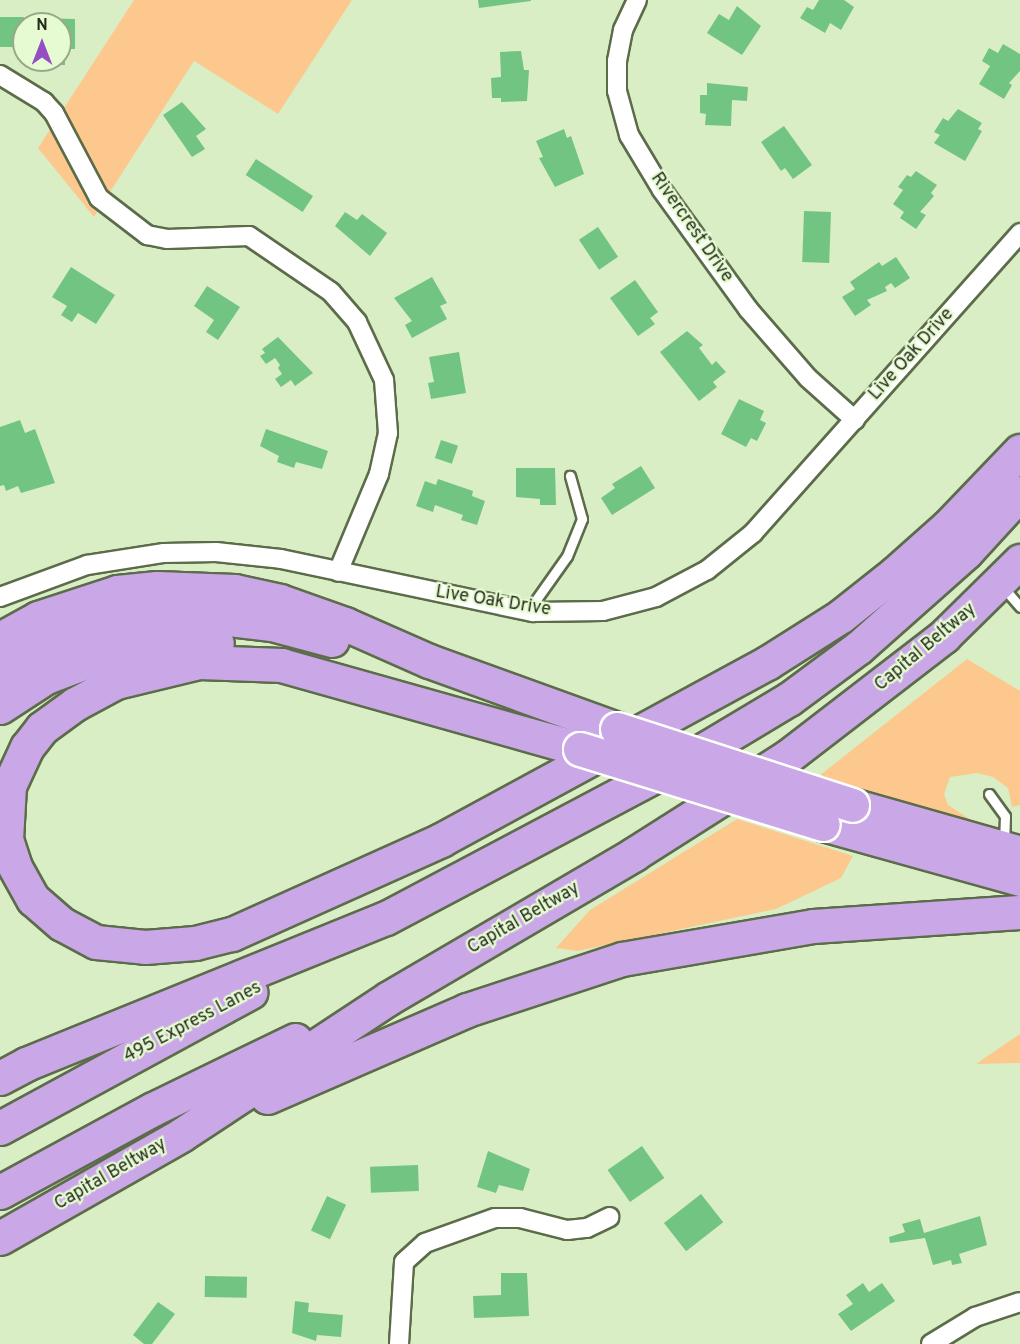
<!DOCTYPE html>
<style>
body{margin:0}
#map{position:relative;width:1020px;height:1344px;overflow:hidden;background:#daeec6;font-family:Overpass,sans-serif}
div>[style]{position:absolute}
.green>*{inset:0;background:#fcc88d}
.building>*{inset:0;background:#72c482;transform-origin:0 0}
.roads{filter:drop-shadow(2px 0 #5c6c4a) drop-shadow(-2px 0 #5c6c4a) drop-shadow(0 2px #5c6c4a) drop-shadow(0 -2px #5c6c4a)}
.service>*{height:9px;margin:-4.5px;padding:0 4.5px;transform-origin:4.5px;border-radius:4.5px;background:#fff}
.minor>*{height:18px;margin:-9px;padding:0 9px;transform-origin:9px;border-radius:9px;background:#fff}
.motorway>*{height:33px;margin:-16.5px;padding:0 16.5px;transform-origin:16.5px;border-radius:16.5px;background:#caa8e7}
.bridges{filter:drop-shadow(2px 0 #fff) drop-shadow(-2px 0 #fff) drop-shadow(0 2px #fff) drop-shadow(0 -2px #fff)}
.motorway-bridge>*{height:33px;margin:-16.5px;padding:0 16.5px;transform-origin:16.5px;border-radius:16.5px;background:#caa8e7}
span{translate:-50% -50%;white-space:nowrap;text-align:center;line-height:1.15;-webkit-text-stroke:4.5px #e7fbd3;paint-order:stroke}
.street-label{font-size:18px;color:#252c1d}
.north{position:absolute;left:12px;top:12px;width:60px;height:60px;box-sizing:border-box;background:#e7fbd3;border:2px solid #99a88a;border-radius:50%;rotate:0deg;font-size:16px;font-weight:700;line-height:24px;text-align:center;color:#252c1d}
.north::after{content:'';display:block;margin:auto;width:21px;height:27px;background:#934fc3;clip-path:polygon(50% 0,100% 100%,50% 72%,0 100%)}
</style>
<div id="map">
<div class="green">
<i style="clip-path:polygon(134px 0,352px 0,278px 114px,194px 61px,94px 217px,38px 148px)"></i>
<i style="clip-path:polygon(967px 659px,1020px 691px,1020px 805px,1012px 807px,1008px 788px,993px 777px,977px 773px,950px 777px,944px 794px,948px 805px,974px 822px,814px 780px)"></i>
<i style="clip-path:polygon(737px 819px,853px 856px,841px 878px,776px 909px,578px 951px,556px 948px,590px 910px)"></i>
<i style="clip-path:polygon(1020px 1034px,1020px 1063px,976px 1064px)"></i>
</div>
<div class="building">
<i style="clip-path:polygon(478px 0,531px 0,531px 1px,479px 8px)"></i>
<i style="clip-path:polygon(819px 0,844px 0,854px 7px,841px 30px,830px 23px,825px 33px,800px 18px,807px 7px,813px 10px)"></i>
<i style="clip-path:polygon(737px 6px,761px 26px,742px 55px,707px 33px,719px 14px,729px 20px)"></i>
<i style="left:0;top:17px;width:24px;height:30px"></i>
<i style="clip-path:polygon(39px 18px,75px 19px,75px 49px,65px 49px,65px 65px,51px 65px,51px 60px,60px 60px,60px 24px,39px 24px)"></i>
<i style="clip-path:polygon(1003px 44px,1020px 54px,1020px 71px,1009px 83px,1012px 85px,1004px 99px,979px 84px,990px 66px,982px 61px,989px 48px,998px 53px)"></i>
<i style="clip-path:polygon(521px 51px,524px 70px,529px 70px,527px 101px,501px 102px,501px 98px,492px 98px,491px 78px,501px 77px,500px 52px)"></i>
<i style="clip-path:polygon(707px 83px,748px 87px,747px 101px,732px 100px,731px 126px,705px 125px,706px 114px,700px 113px,700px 95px,707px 95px)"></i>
<i style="clip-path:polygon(182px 102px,206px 129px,196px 136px,205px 149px,192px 157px,163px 115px)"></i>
<i style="clip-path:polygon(958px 109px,982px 123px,978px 129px,982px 131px,965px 161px,934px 143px,940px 135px,934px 132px,943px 118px,948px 121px)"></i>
<i style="clip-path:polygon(784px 126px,812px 165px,793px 179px,785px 168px,781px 171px,761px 142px)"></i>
<i style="clip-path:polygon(564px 129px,567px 138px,571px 136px,584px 174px,555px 187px,539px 158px,543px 157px,536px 141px)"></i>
<i style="left:256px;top:159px;width:68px;height:19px;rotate:33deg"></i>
<i style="clip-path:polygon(916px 171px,937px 185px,931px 193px,934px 196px,920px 212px,926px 215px,916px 229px,900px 218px,904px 212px,893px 204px,903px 190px,898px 187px,907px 175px,911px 177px)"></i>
<i style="left:804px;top:211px;width:27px;height:51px;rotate:2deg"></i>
<i style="clip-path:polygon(345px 212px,357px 220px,362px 214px,387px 233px,370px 256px,335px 226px)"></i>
<i style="left:598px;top:227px;width:36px;height:23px;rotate:56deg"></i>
<i style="clip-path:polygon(896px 257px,910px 278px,895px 288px,891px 283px,885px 287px,887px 291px,867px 300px,871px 305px,855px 316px,842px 297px,855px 289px,850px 282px,879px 262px,882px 266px)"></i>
<i style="clip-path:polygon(71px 267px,115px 295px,96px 324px,78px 313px,72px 322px,61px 315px,67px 306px,52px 297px)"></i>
<i style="clip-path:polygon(432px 277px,447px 303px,440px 306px,447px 319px,412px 338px,405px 325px,412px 321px,394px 298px)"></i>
<i style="clip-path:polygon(635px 280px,658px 312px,650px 318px,655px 324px,638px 336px,610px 298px)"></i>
<i style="clip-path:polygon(207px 286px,240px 307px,218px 340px,206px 332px,214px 320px,194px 306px)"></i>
<i style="clip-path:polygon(687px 331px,703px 345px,699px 348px,712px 365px,716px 361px,726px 372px,713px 382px,717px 387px,699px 401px,660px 352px)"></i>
<i style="clip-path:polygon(278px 337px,313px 373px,295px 386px,291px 380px,281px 387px,275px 379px,282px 374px,278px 368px,280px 365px,275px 358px,266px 364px,260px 356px,265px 353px,262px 349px)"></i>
<i style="clip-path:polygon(459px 352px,466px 393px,431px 399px,428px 383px,434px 382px,429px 357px)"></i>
<i style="clip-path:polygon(739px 399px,764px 411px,760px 420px,766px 423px,757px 441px,751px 438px,746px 447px,721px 434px)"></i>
<i style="clip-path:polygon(20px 420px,25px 433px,35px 429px,55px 483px,21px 493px,18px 486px,6px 491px,4px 485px,0 486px,0 427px)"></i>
<i style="clip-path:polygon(266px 429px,328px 451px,322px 469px,296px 462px,294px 468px,277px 462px,279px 456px,260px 446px)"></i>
<i style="left:441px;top:440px;width:18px;height:19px;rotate:19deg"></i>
<i style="clip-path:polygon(641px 466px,655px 488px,612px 515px,601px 498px,615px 488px,612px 484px)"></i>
<i style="clip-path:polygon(516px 468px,555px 468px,556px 505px,540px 505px,540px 499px,516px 497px)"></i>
<i style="clip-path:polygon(438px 479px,473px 491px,472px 496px,485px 501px,477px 525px,461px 520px,463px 515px,435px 505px,433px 512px,416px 506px,425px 481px,436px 485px)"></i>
<i style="left:642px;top:1146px;width:39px;height:42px;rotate:55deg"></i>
<i style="clip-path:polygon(488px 1151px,530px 1169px,523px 1191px,499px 1185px,496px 1193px,477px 1187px)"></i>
<i style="left:418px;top:1165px;width:26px;height:48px;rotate:88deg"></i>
<i style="left:701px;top:1194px;width:36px;height:47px;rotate:52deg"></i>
<i style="left:327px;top:1196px;width:21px;height:38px;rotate:25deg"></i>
<i style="clip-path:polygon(980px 1216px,987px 1245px,959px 1254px,962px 1263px,952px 1265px,951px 1260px,933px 1265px,925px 1238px,890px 1243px,889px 1237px,905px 1232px,902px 1224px,920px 1219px,924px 1233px)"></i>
<i style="clip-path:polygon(501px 1273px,527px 1273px,529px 1316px,474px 1318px,473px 1296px,501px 1295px)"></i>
<i style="left:205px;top:1276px;width:42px;height:21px;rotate:1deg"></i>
<i style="clip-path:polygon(863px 1283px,869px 1292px,882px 1283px,895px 1301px,851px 1331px,838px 1314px,853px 1304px,846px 1295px)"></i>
<i style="clip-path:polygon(295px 1301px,309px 1303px,308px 1312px,343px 1315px,341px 1337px,317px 1335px,316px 1341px,292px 1333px)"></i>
<i style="clip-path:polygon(158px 1302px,175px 1314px,152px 1344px,144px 1344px,133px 1335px)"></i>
</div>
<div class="roads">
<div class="service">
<i style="left:1002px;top:586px;width:28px;rotate:49deg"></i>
<i style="left:528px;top:611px;width:67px;rotate:-54.7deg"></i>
<i style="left:567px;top:556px;width:40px;rotate:-68deg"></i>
<i style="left:582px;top:519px;width:45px;rotate:-105.6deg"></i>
<i style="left:989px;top:794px;width:27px;rotate:54deg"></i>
<i style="left:1005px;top:816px;width:28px;rotate:92deg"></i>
</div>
<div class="minor">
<i style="left:637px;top:0;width:33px;rotate:115deg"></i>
<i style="left:623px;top:30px;width:32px;rotate:101deg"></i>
<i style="left:617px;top:61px;width:30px;rotate:90deg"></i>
<i style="left:617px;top:91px;width:46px;rotate:74.7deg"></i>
<i style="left:629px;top:135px;width:64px;rotate:59deg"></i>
<i style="left:662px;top:190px;width:147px;rotate:54.1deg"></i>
<i style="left:748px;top:309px;width:91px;rotate:49deg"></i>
<i style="left:808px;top:378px;width:63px;rotate:41.8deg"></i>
<i style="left:0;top:75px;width:52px;rotate:31.5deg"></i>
<i style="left:44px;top:102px;width:15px;rotate:48deg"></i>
<i style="left:54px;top:113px;width:96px;rotate:62.1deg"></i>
<i style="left:99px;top:198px;width:61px;rotate:37.6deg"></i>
<i style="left:147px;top:235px;width:20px;rotate:11deg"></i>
<i style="left:167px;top:239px;width:82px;rotate:-2.1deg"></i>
<i style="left:249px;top:236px;width:99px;rotate:34.3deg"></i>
<i style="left:331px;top:292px;width:40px;rotate:49deg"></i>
<i style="left:357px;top:322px;width:64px;rotate:65deg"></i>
<i style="left:384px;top:380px;width:53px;rotate:85.7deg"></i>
<i style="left:388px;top:433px;width:42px;rotate:102.4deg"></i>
<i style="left:379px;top:474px;width:106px;rotate:112.7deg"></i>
<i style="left:0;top:597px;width:93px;rotate:-20.2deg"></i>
<i style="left:87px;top:565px;width:78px;rotate:-8.9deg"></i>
<i style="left:164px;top:553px;width:52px;rotate:-1.1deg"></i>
<i style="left:216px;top:552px;width:65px;rotate:6.1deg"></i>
<i style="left:281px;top:559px;width:258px;rotate:11.9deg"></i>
<i style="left:533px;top:612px;width:70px;rotate:-0.8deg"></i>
<i style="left:603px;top:611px;width:55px;rotate:-14.8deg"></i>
<i style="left:656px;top:597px;width:58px;rotate:-27.9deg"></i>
<i style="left:707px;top:570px;width:59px;rotate:-38.8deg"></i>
<i style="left:753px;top:533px;width:402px;rotate:-48.3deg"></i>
<i style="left:399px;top:1344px;width:82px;rotate:-86.5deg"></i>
<i style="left:404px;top:1262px;width:28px;rotate:-42deg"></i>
<i style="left:425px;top:1243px;width:74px;rotate:-19.7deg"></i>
<i style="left:495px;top:1218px;width:25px"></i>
<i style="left:520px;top:1218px;width:49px;rotate:14.3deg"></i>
<i style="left:567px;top:1230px;width:20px;rotate:-6deg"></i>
<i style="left:587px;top:1228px;width:25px;rotate:-26deg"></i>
<i style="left:931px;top:1344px;width:52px;rotate:-31.5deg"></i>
<i style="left:975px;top:1317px;width:47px;rotate:-18.4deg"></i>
</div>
<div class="motorway">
<i style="left:0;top:639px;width:43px;rotate:-28.9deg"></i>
<i style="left:38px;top:618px;width:83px;rotate:-18.2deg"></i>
<i style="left:117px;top:592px;width:40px;rotate:-5.7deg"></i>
<i style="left:157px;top:588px;width:78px;rotate:2.2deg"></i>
<i style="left:235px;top:591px;width:46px;rotate:12.5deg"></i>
<i style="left:280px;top:601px;width:69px;rotate:19.5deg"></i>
<i style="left:345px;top:624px;width:92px;rotate:23.8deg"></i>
<i style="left:429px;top:661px;width:200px;rotate:19.9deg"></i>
<i style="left:0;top:673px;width:23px;rotate:-34deg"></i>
<i style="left:19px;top:660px;width:58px;rotate:-23.5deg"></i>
<i style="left:72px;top:637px;width:74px;rotate:-14deg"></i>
<i style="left:144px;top:619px;width:68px;rotate:-1.7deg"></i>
<i style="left:212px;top:617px;width:60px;rotate:6.7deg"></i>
<i style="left:272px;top:624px;width:62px;rotate:14.9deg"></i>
<i style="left:0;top:707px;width:55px;rotate:-33.1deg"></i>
<i style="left:46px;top:677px;width:76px;rotate:-20.8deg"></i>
<i style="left:117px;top:650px;width:100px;rotate:-4deg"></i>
<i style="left:580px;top:749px;width:310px;rotate:-164.3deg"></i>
<i style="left:282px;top:665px;width:83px;rotate:-177.9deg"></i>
<i style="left:199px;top:662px;width:85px;rotate:166.5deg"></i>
<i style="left:116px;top:682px;width:47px;rotate:151.8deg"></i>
<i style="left:75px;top:704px;width:41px;rotate:144deg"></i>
<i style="left:42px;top:728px;width:24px;rotate:128deg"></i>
<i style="left:27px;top:747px;width:43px;rotate:114.8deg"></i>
<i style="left:9px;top:786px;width:53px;rotate:93.2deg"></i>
<i style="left:6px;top:839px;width:29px;rotate:72deg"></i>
<i style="left:15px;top:867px;width:37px;rotate:61deg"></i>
<i style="left:33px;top:899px;width:38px;rotate:41deg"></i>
<i style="left:62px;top:924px;width:38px;rotate:28deg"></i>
<i style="left:96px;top:942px;width:49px;rotate:5.8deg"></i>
<i style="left:145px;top:947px;width:50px;rotate:-4.6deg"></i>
<i style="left:195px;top:943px;width:38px;rotate:-14deg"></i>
<i style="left:232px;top:934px;width:229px;rotate:-24.2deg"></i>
<i style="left:441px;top:840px;width:371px;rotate:-28.5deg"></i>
<i style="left:767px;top:663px;width:88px;rotate:-32.4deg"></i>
<i style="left:841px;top:616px;width:69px;rotate:-38.5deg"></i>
<i style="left:895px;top:573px;width:71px;rotate:-41.6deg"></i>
<i style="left:948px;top:526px;width:104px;rotate:-46.2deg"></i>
<i style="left:852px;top:805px;width:175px;rotate:15.9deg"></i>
<i style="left:823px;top:824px;width:205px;rotate:15.6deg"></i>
<i style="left:0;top:1078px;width:30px;rotate:-28deg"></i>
<i style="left:26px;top:1064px;width:388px;rotate:-22.1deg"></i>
<i style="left:386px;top:918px;width:363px;rotate:-27.9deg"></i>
<i style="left:707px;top:748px;width:96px;rotate:-30.9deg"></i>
<i style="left:789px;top:699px;width:86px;rotate:-36.5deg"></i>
<i style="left:858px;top:648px;width:144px;rotate:-41.6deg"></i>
<i style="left:966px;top:552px;width:80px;rotate:-47.5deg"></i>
<i style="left:267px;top:1097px;width:218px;rotate:-23.5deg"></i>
<i style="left:467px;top:1010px;width:163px;rotate:-18.2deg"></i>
<i style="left:622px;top:959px;width:194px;rotate:-9.8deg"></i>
<i style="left:813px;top:926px;width:207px;rotate:-3.9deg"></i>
<i style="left:0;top:1128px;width:285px;rotate:-28.5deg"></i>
<i style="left:0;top:1192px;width:174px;rotate:-28.5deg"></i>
<i style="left:153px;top:1109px;width:158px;rotate:-25.9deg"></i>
<i style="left:0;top:1238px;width:208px;rotate:-29.6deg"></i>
<i style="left:181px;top:1135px;width:249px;rotate:-33.4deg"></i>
<i style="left:389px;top:998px;width:284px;rotate:-30.4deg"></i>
<i style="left:634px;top:854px;width:181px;rotate:-32.4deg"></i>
<i style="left:787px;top:757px;width:198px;rotate:-37.6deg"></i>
<i style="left:944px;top:636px;width:107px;rotate:-44.6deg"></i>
</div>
</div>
<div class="bridges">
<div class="motorway-bridge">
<i style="left:617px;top:729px;width:247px;rotate:17.9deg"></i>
<i style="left:580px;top:749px;width:254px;rotate:17.2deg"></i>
</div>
</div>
<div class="street-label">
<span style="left:691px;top:228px;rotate:55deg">Rivercrest Drive</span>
<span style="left:912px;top:355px;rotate:-48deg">Live Oak Drive</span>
<span style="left:493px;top:602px;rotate:9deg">Live Oak Drive</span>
<span style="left:926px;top:648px;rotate:-40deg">Capital Beltway</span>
<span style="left:524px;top:919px;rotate:-30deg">Capital Beltway</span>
<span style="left:193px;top:1023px;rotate:-28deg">495 Express Lanes</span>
<span style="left:111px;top:1175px;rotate:-30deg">Capital Beltway</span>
</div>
<div class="north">N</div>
</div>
